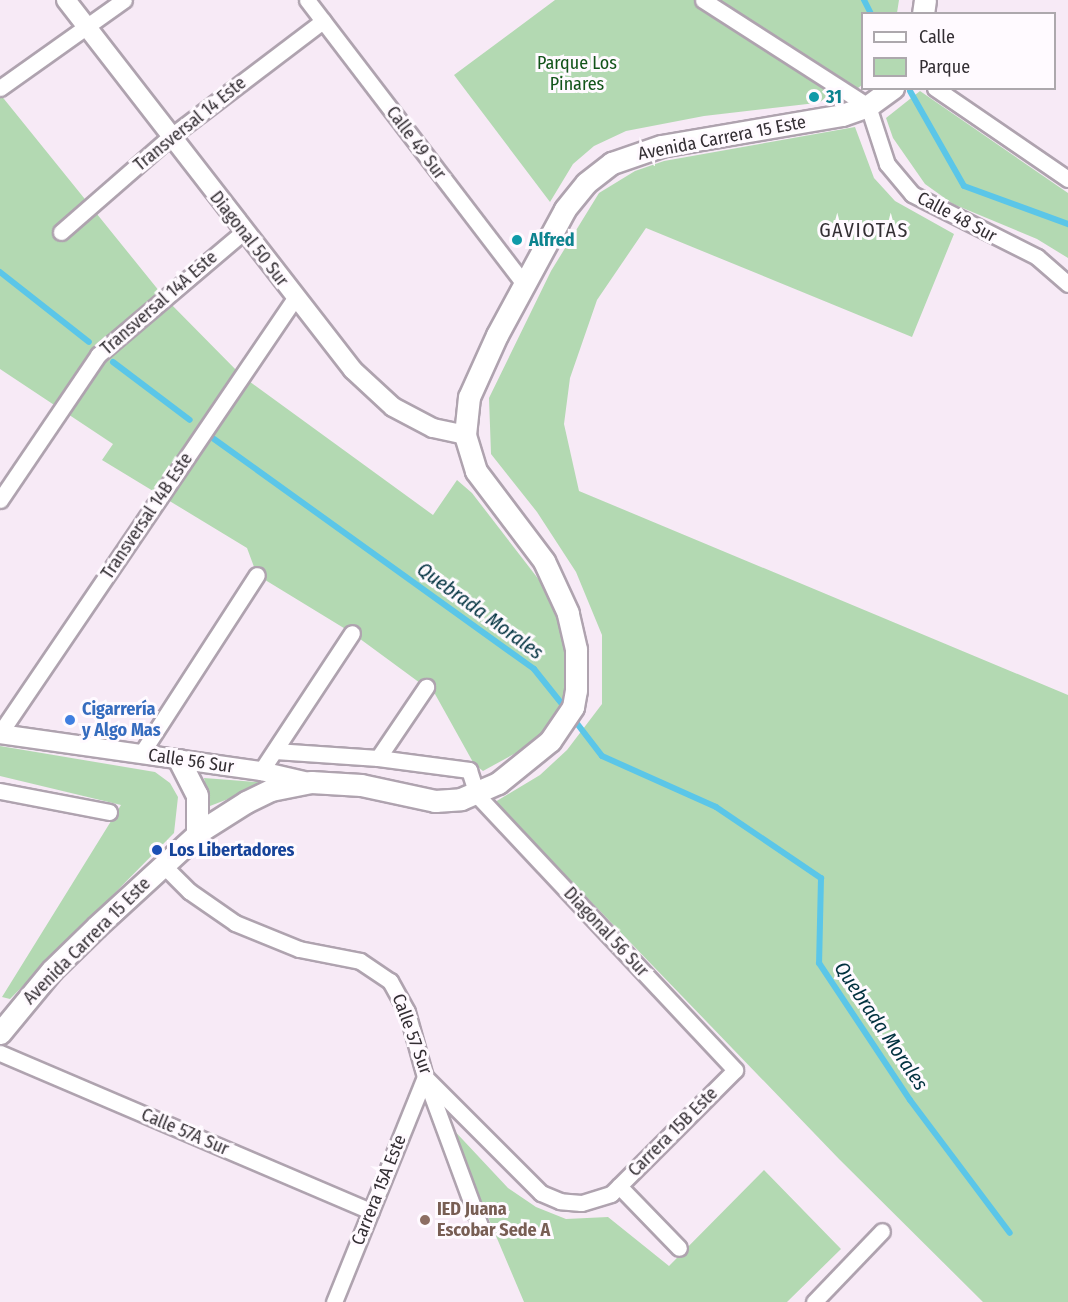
<!DOCTYPE html>
<meta charset="utf-8">
<style>
body{margin:0}
#map{position:relative;width:1068px;height:1302px;overflow:hidden;background:#f7eaf6;font-family:"Fira Sans Condensed",sans-serif}
div>[style]{position:absolute}
.green>*{inset:0;background:#b3d9b2}
.stream>*{height:6px;margin:-3px;padding:0 3px;transform-origin:3px;border-radius:3px;background:#5bc6e8}
.roads{filter:drop-shadow(2px 0 #afa3af) drop-shadow(-2px 0 #afa3af) drop-shadow(0 2px #afa3af) drop-shadow(0 -2px #afa3af)}
.minor>*{height:15px;margin:-7.5px;padding:0 7.5px;transform-origin:7.5px;border-radius:7.5px;background:#fff}
.tertiary>*{height:18px;margin:-9px;padding:0 9px;transform-origin:9px;border-radius:9px;background:#fff}
.secondary>*{height:21px;margin:-10.5px;padding:0 10.5px;transform-origin:10.5px;border-radius:10.5px;background:#fff}
.dots>*{width:16px;height:16px;translate:-50% -50%;box-sizing:border-box;border:3px solid #fffaff;border-radius:50%}
span{translate:-50% -50%;white-space:nowrap;text-align:center;line-height:1.15;-webkit-text-stroke:6px #fffaff;paint-order:stroke}
.park-label{font-size:18px;color:#125419}
.culture-label{font-size:18px;color:#0d838f;font-weight:700}
.left{translate:0 -50%;text-align:left}
.street-label{font-size:18px;color:#332e33}
.shop-label{font-size:18px;color:#366cbe;font-weight:700}
.transit-label{font-size:18px;color:#164399;font-weight:700}
.education-label{font-size:18px;color:#785e54;font-weight:700}
.neighbourhood-label{font-size:20px;color:#332e33;letter-spacing:1.5px}
.water-label{font-size:20px;color:#00313f;font-style:italic}
.legend{position:absolute;left:861px;top:12px;width:195px;height:78px;box-sizing:border-box;background:#fffaff;border:2px solid #ada8ad;margin:0;padding:8px 10px;list-style:none;font-size:18px;color:#332e33}
.legend li{display:flex;align-items:center;gap:12px;height:30px}
.legend b{width:30px;border:2px solid #ada8ad}
</style>
<div id="map">
<div class="green">
<i style="clip-path:polygon(555px 0,899px 0,897px 13px,862px 14px,862px 85px,858px 88px,816px 103px,704px 116px,626px 131px,594px 146px,573px 164px,550px 202px,454px 75px)"></i>
<i style="clip-path:polygon(920px 91px,1068px 193px,1068px 258px,1037px 239px,953px 204px,925px 184px,893px 138px,886px 118px)"></i>
<i style="clip-path:polygon(0 94px,164px 297px,242px 376px,433px 515px,457px 480px,472px 493px,560px 607px,571px 654px,570px 693px,557px 720px,534px 743px,483px 771px,474px 764px,435px 694px,352px 633px,257px 575px,247px 548px,102px 460px,113px 444px,0 369px)"></i>
<i style="clip-path:polygon(855px 127px,874px 178px,895px 201px,954px 234px,912px 337px,646px 228px,597px 300px,570px 378px,564px 424px,579px 491px,1068px 695px,1068px 1302px,983px 1302px,839px 1159px,495px 802px,540px 775px,567px 750px,602px 704px,602px 635px,576px 572px,537px 512px,491px 454px,489px 398px,551px 271px,599px 193px,635px 171px,664px 161px)"></i>
<i style="clip-path:polygon(0 746px,155px 772px,170px 783px,178px 797px,174px 833px,10px 999px,2px 997px,121px 805px,0 776px)"></i>
<i style="clip-path:polygon(204px 778px,270px 783px,210px 806px)"></i>
<i style="clip-path:polygon(449px 1125px,508px 1188px,536px 1207px,566px 1219px,608px 1217px,669px 1266px,764px 1170px,841px 1249px,787px 1302px,524px 1302px)"></i>
</div>
<div class="stream">
<i style="left:864px;top:0;width:16px;rotate:63deg"></i>
<i style="left:910px;top:91px;width:109px;rotate:60.4deg"></i>
<i style="left:964px;top:186px;width:111px;rotate:20.1deg"></i>
<i style="left:0;top:272px;width:113px;rotate:38.2deg"></i>
<i style="left:113px;top:362px;width:96px;rotate:37deg"></i>
<i style="left:214px;top:439px;width:394px;rotate:35.7deg"></i>
<i style="left:534px;top:669px;width:51px;rotate:51.3deg"></i>
<i style="left:572px;top:717px;width:49px;rotate:52.4deg"></i>
<i style="left:602px;top:756px;width:125px;rotate:24.1deg"></i>
<i style="left:716px;top:807px;width:127px;rotate:34.1deg"></i>
<i style="left:821px;top:878px;width:85px;rotate:91.3deg"></i>
<i style="left:819px;top:963px;width:164px;rotate:56.4deg"></i>
<i style="left:910px;top:1100px;width:166px;rotate:53.1deg"></i>
</div>
<div class="roads">
<div class="minor">
<i style="left:307px;top:0;width:359px;rotate:52.6deg"></i>
<i style="left:703px;top:0;width:196px;rotate:32.7deg"></i>
<i style="left:868px;top:106px;width:61px;rotate:71.9deg"></i>
<i style="left:887px;top:164px;width:39px;rotate:50deg"></i>
<i style="left:912px;top:194px;width:140px;rotate:26.7deg"></i>
<i style="left:1037px;top:257px;width:41px;rotate:41.1deg"></i>
<i style="left:0;top:88px;width:152px;rotate:-35.4deg"></i>
<i style="left:935px;top:88px;width:161px;rotate:34.4deg"></i>
<i style="left:61px;top:232px;width:145px;rotate:-41.1deg"></i>
<i style="left:170px;top:137px;width:192px;rotate:-37.2deg"></i>
<i style="left:0;top:500px;width:175px;rotate:-55.9deg"></i>
<i style="left:98px;top:355px;width:190px;rotate:-40.3deg"></i>
<i style="left:0;top:733px;width:526px;rotate:-55.86deg"></i>
<i style="left:275px;top:751px;width:103px;rotate:3.9deg"></i>
<i style="left:378px;top:758px;width:92px;rotate:7.5deg"></i>
<i style="left:469px;top:770px;width:26px;rotate:72deg"></i>
<i style="left:477px;top:795px;width:377px;rotate:46.8deg"></i>
<i style="left:735px;top:1070px;width:175px;rotate:135deg"></i>
<i style="left:611px;top:1194px;width:31px;rotate:163deg"></i>
<i style="left:581px;top:1203px;width:21px;rotate:-175deg"></i>
<i style="left:560px;top:1201px;width:21px;rotate:-157deg"></i>
<i style="left:541px;top:1193px;width:164px;rotate:-135deg"></i>
<i style="left:141px;top:754px;width:213px;rotate:-57.1deg"></i>
<i style="left:378px;top:758px;width:86px;rotate:-55.9deg"></i>
<i style="left:261px;top:771px;width:165px;rotate:-56.6deg"></i>
<i style="left:0;top:791px;width:111px;rotate:10.9deg"></i>
<i style="left:163px;top:865px;width:37px;rotate:45deg"></i>
<i style="left:189px;top:891px;width:56px;rotate:34.8deg"></i>
<i style="left:235px;top:923px;width:69px;rotate:22.1deg"></i>
<i style="left:299px;top:949px;width:62px;rotate:11.1deg"></i>
<i style="left:360px;top:961px;width:36px;rotate:34deg"></i>
<i style="left:390px;top:981px;width:35px;rotate:61deg"></i>
<i style="left:407px;top:1012px;width:67px;rotate:74.5deg"></i>
<i style="left:425px;top:1077px;width:159px;rotate:69.7deg"></i>
<i style="left:0;top:1053px;width:403px;rotate:23.1deg"></i>
<i style="left:619px;top:1186px;width:86px;rotate:45.9deg"></i>
<i style="left:334px;top:1302px;width:243px;rotate:-68deg"></i>
<i style="left:814px;top:1302px;width:98px;rotate:-46.2deg"></i>
</div>
<div class="tertiary">
<i style="left:66px;top:0;width:468px;rotate:52.2deg"></i>
<i style="left:353px;top:370px;width:54px;rotate:42.8deg"></i>
<i style="left:393px;top:407px;width:45px;rotate:27.7deg"></i>
<i style="left:433px;top:428px;width:33px;rotate:12deg"></i>
<i style="left:0;top:734px;width:264px;rotate:8.1deg"></i>
<i style="left:261px;top:771px;width:49px;rotate:12.9deg"></i>
</div>
<div class="secondary">
<i style="left:923px;top:14px;width:14px;rotate:-82deg"></i>
<i style="left:179px;top:760px;width:39px;rotate:63deg"></i>
<i style="left:197px;top:795px;width:40px;rotate:90deg"></i>
<i style="left:0;top:1033px;width:82px;rotate:-50.5deg"></i>
<i style="left:52px;top:970px;width:62px;rotate:-44.3deg"></i>
<i style="left:96px;top:927px;width:144px;rotate:-42.5deg"></i>
<i style="left:202px;top:830px;width:52px;rotate:-32.5deg"></i>
<i style="left:246px;top:802px;width:28px;rotate:-26deg"></i>
<i style="left:271px;top:790px;width:41px;rotate:-11.3deg"></i>
<i style="left:311px;top:782px;width:50px;rotate:3.4deg"></i>
<i style="left:361px;top:785px;width:76px;rotate:12.2deg"></i>
<i style="left:435px;top:801px;width:26px;rotate:-4deg"></i>
<i style="left:461px;top:799px;width:40px;rotate:-23.4deg"></i>
<i style="left:498px;top:783px;width:67px;rotate:-38.9deg"></i>
<i style="left:550px;top:741px;width:41px;rotate:-55.9deg"></i>
<i style="left:573px;top:707px;width:17px;rotate:-80deg"></i>
<i style="left:576px;top:690px;width:41px;rotate:-90deg"></i>
<i style="left:576px;top:649px;width:37px;rotate:-103deg"></i>
<i style="left:568px;top:613px;width:57px;rotate:-114.8deg"></i>
<i style="left:544px;top:561px;width:113px;rotate:-127.1deg"></i>
<i style="left:476px;top:471px;width:38px;rotate:-107deg"></i>
<i style="left:465px;top:435px;width:38px;rotate:-84deg"></i>
<i style="left:469px;top:397px;width:68px;rotate:-65.7deg"></i>
<i style="left:497px;top:335px;width:143px;rotate:-61.6deg"></i>
<i style="left:565px;top:209px;width:33px;rotate:-51deg"></i>
<i style="left:586px;top:183px;width:33px;rotate:-38deg"></i>
<i style="left:612px;top:163px;width:52px;rotate:-19.1deg"></i>
<i style="left:661px;top:146px;width:184px;rotate:-9.7deg"></i>
<i style="left:842px;top:115px;width:28px;rotate:-19deg"></i>
<i style="left:868px;top:106px;width:31px;rotate:-36deg"></i>
</div>
</div>
<div class="dots">
<i style="left:814px;top:97px;background:#0f9aa8"></i>
<i style="left:517px;top:240px;background:#0f9aa8"></i>
<i style="left:70px;top:720px;background:#3f7fe0"></i>
<i style="left:157px;top:850px;background:#1a4fb4"></i>
<i style="left:425px;top:1220px;background:#8d6e63"></i>
</div>
<div class="park-label">
<span style="left:577px;top:74px">Parque Los<br>Pinares</span>
</div>
<div class="culture-label">
<span class="left" style="left:826px;top:97px">31</span>
<span class="left" style="left:529px;top:240px">Alfred</span>
</div>
<div class="street-label">
<span style="left:190px;top:124px;rotate:-39deg">Transversal 14 Este</span>
<span style="left:722px;top:138px;rotate:-11deg">Avenida Carrera 15 Este</span>
<span style="left:416px;top:143px;rotate:53deg">Calle 49 Sur</span>
<span style="left:957px;top:217px;rotate:28deg">Calle 48 Sur</span>
<span style="left:249px;top:239px;rotate:52deg">Diagonal 50 Sur</span>
<span style="left:159px;top:303px;rotate:-41deg">Transversal 14A Este</span>
<span style="left:147px;top:516px;rotate:-56deg">Transversal 14B Este</span>
<span style="left:191px;top:761px;rotate:8deg">Calle 56 Sur</span>
<span style="left:606px;top:932px;rotate:47deg">Diagonal 56 Sur</span>
<span style="left:87px;top:941px;rotate:-45deg">Avenida Carrera 15 Este</span>
<span style="left:412px;top:1034px;rotate:70deg">Calle 57 Sur</span>
<span style="left:185px;top:1132px;rotate:23deg">Calle 57A Sur</span>
<span style="left:673px;top:1132px;rotate:-45deg">Carrera 15B Este</span>
<span style="left:379px;top:1190px;rotate:-68deg">Carrera 15A Este</span>
</div>
<div class="shop-label">
<span class="left" style="left:82px;top:720px">Cigarrería<br>y Algo Mas</span>
</div>
<div class="transit-label">
<span class="left" style="left:169px;top:850px">Los Libertadores</span>
</div>
<div class="education-label">
<span class="left" style="left:437px;top:1220px">IED Juana<br>Escobar Sede A</span>
</div>
<div class="neighbourhood-label">
<span style="left:864px;top:230px">GAVIOTAS</span>
</div>
<div class="water-label">
<span style="left:480px;top:611px;rotate:36deg">Quebrada Morales</span>
<span style="left:881px;top:1026px;rotate:56deg">Quebrada Morales</span>
</div>
<ul class="legend">
<li><b style="height:8px;background:#fff"></b>Calle</li>
<li><b style="height:16px;background:#b3d9b2"></b>Parque</li>
</ul>
</div>
